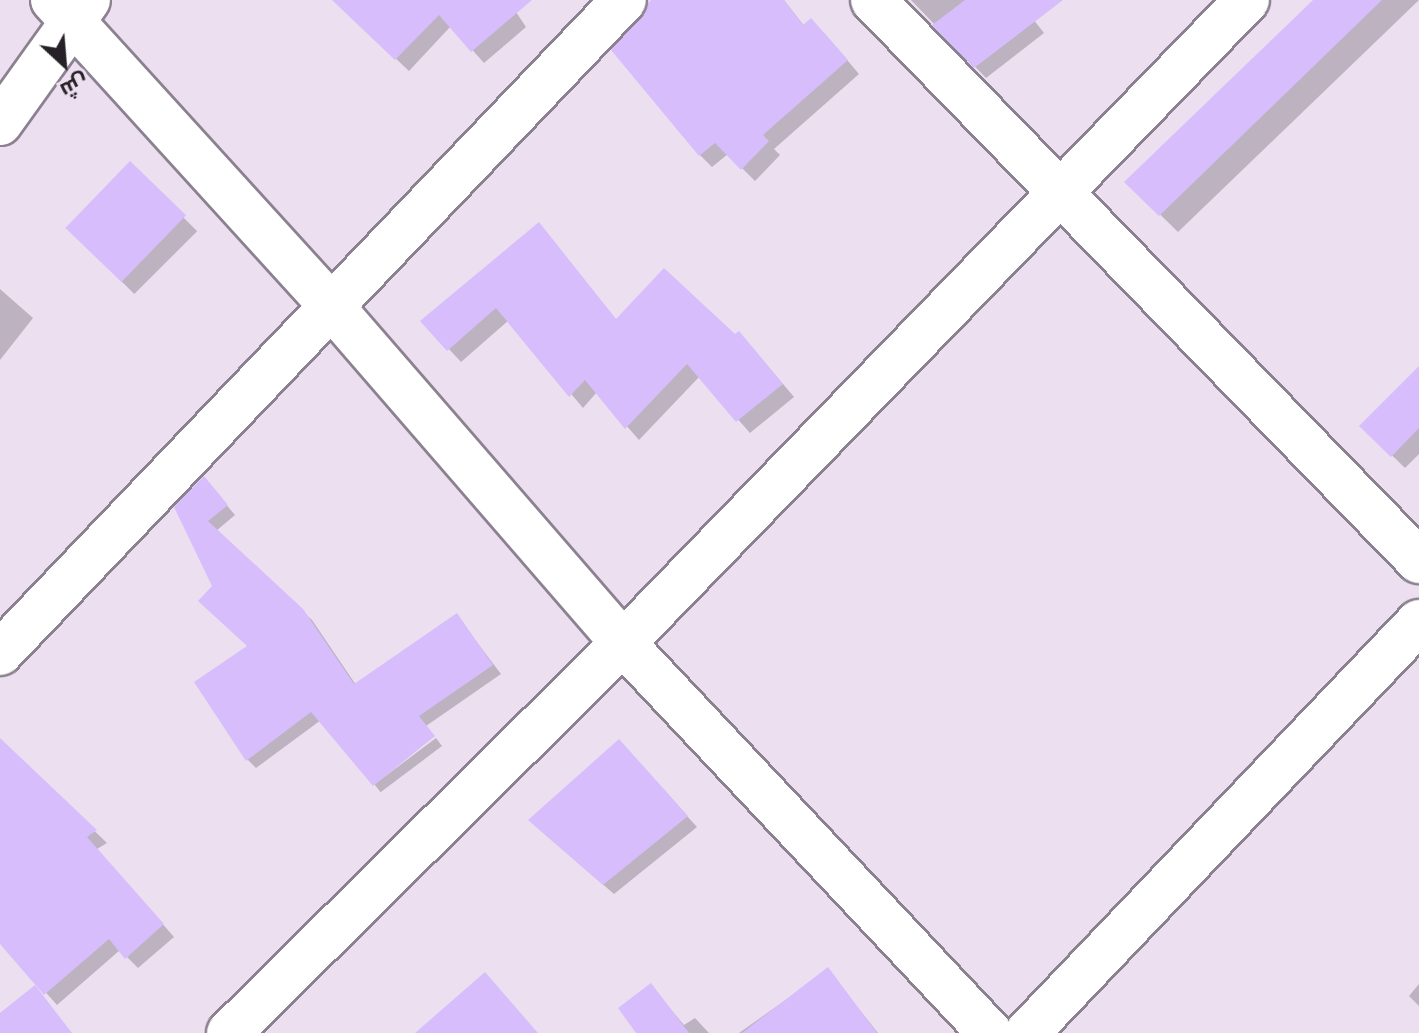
<!DOCTYPE html>
<meta charset="utf-8">
<style>
body{margin:0}
#map{position:relative;width:1419px;height:1033px;overflow:hidden;background:#ecdff0;font-family:Figtree,Cairo,sans-serif}
div>[style]{position:absolute}
.shadow>*{inset:0;background:#0003;transform-origin:0 0}
.building>*{inset:0;background:#d7bdfc;transform-origin:0 0}
.roads{filter:drop-shadow(2px 0 #8c8190) drop-shadow(-2px 0 #8c8190) drop-shadow(0 2px #8c8190) drop-shadow(0 -2px #8c8190)}
.minor>*{height:44px;margin:-22px;padding:0 22px;transform-origin:22px;border-radius:22px;background:#fff}
span{translate:-50% -50%;white-space:nowrap;text-align:center;line-height:1.15;-webkit-text-stroke:7px #ecdff0;paint-order:stroke}
.north{position:absolute;left:24px;top:24px;width:80px;height:80px;-webkit-text-stroke:6px #ecdff0;paint-order:stroke;rotate:154deg;font-size:22px;font-weight:700;line-height:32px;text-align:center;color:#252127}
.north::after{content:'';display:block;margin:auto;width:28px;height:36px;background:#252127;clip-path:polygon(50% 0,100% 100%,50% 72%,0 100%)}
</style>
<div id="map">
<div class="shadow">
<i style="clip-path:polygon(334px 0,508px 0,526px 27px,484px 63px,451px 26px,409px 71px)"></i>
<i style="clip-path:polygon(655px 0,784px 0,805px 27px,824px 33px,859px 74px,774px 149px,780px 155px,755px 181px,728px 154px,712px 167px,700px 155px)"></i>
<i style="clip-path:polygon(911px 0,1018px 0,1044px 33px,986px 78px)"></i>
<i style="clip-path:polygon(1316px 0,1419px 0,1178px 232px,1127px 182px)"></i>
<i style="left:130px;top:164px;width:95px;height:89px;rotate:45deg"></i>
<i style="clip-path:polygon(539px 225px,617px 321px,734px 337px,751px 346px,794px 397px,750px 433px,700px 376px,639px 440px,597px 392px,583px 408px,509px 320px,461px 362px,423px 321px)"></i>
<i style="clip-path:polygon(0 289px,33px 318px,0 360px)"></i>
<i style="clip-path:polygon(1419px 369px,1419px 454px,1405px 468px,1362px 426px)"></i>
<i style="clip-path:polygon(212px 488px,235px 515px,216px 531px,312px 620px,356px 685px,457px 616px,501px 674px,426px 726px,321px 720px,256px 768px,247px 759px,250px 647px,176px 508px)"></i>
<i style="left:436px;top:738px;width:10px;height:77px;rotate:53deg"></i>
<i style="clip-path:polygon(629px 752px,697px 827px,614px 894px,540px 830px)"></i>
<i style="clip-path:polygon(16px 756px,107px 843px,97px 849px,174px 937px,138px 968px,120px 950px,57px 1005px,0 941px,0 773px)"></i>
<i style="clip-path:polygon(828px 970px,878px 1033px,739px 1033px)"></i>
<i style="clip-path:polygon(1419px 984px,1419px 1006px,1409px 996px)"></i>
<i style="clip-path:polygon(651px 986px,684px 1025px,695px 1018px,709px 1033px,639px 1033px)"></i>
</div>
<div class="building">
<i style="clip-path:polygon(332px 0,532px 0,471px 52px,439px 15px,395px 60px)"></i>
<i style="clip-path:polygon(651px 0,784px 0,803px 25px,811px 18px,848px 60px,763px 135px,769px 141px,741px 170px,715px 143px,699px 156px,611px 50px)"></i>
<i style="clip-path:polygon(965px 0,1063px 0,974px 68px,932px 25px)"></i>
<i style="clip-path:polygon(1313px 0,1382px 0,1159px 216px,1124px 182px)"></i>
<i style="left:130px;top:161px;width:78px;height:93px;rotate:44deg"></i>
<i style="clip-path:polygon(539px 222px,616px 319px,664px 268px,735px 334px,739px 331px,783px 384px,736px 422px,687px 364px,625px 429px,585px 380px,569px 397px,496px 308px,447px 351px,420px 321px)"></i>
<i style="clip-path:polygon(1419px 366px,1419px 428px,1391px 457px,1359px 426px)"></i>
<i style="clip-path:polygon(204px 476px,228px 505px,208px 521px,303px 609px,354px 684px,457px 613px,493px 665px,419px 716px,435px 736px,373px 786px,311px 712px,246px 761px,194px 682px,247px 646px,198px 601px,212px 586px,174px 507px)"></i>
<i style="clip-path:polygon(0 738px,97px 830px,87px 837px,164px 924px,125px 959px,109px 939px,44px 995px,0 944px)"></i>
<i style="clip-path:polygon(619px 739px,688px 816px,603px 885px,528px 820px)"></i>
<i style="clip-path:polygon(828px 967px,877px 1033px,742px 1033px)"></i>
<i style="clip-path:polygon(485px 972px,538px 1033px,415px 1033px)"></i>
<i style="clip-path:polygon(651px 983px,689px 1033px,636px 1033px,618px 1008px)"></i>
<i style="clip-path:polygon(35px 985px,72px 1033px,0 1033px,0 1013px)"></i>
</div>
<div class="roads">
<div class="minor">
<i style="left:53px;top:0;width:415px;rotate:47.7deg"></i>
<i style="left:332px;top:307px;width:444px;rotate:49.1deg"></i>
<i style="left:623px;top:643px;width:536px;rotate:46.74deg"></i>
<i style="left:873px;top:0;width:783px;rotate:45.78deg"></i>
<i style="left:0;top:123px;width:151px;rotate:-54.4deg"></i>
<i style="left:0;top:653px;width:903px;rotate:-46.3deg"></i>
<i style="left:229px;top:1033px;width:554px;rotate:-44.71deg"></i>
<i style="left:623px;top:643px;width:896px;rotate:-45.86deg"></i>
<i style="left:1027px;top:1033px;width:568px;rotate:-46.36deg"></i>
</div>
</div>
<div class="north">ش</div>
</div>
